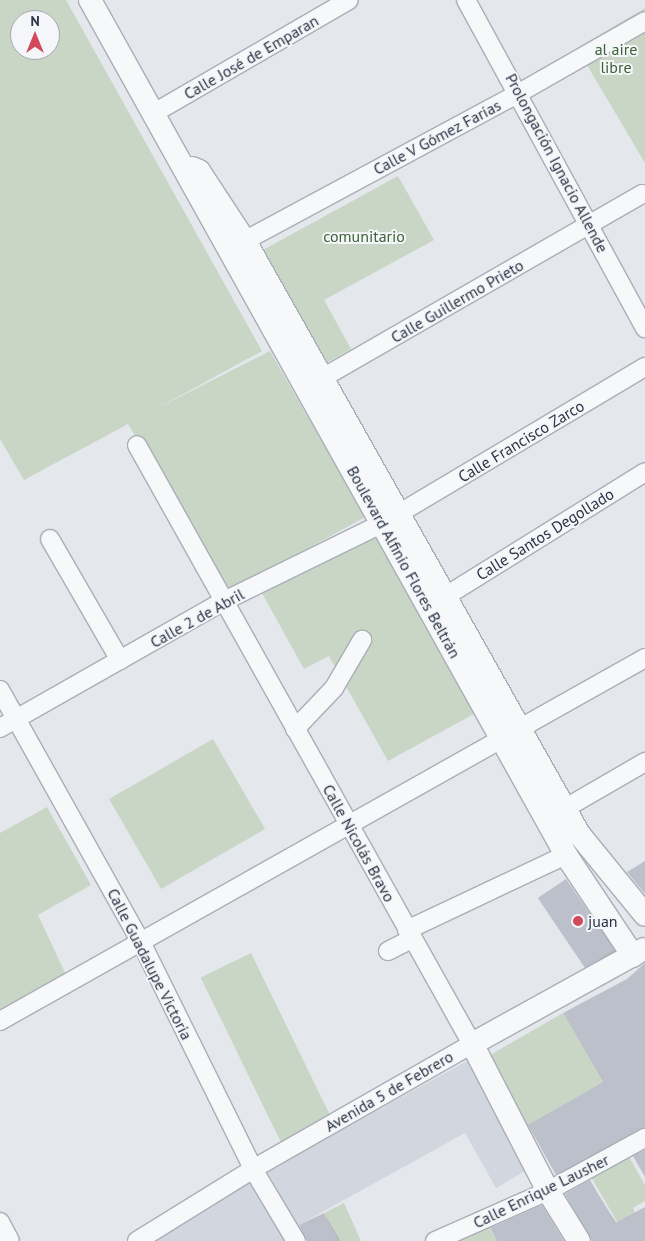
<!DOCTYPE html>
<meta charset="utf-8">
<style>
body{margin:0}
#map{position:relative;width:645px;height:1241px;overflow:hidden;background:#e4e7ec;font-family:"PT Sans",sans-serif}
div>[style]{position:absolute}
.built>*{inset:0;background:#d2d6de}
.green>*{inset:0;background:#c9d6c5;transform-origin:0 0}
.shadow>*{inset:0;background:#0003;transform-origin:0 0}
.building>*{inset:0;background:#bbc0ca;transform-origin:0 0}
.roads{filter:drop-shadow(1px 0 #a9aeb7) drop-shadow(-1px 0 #a9aeb7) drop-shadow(0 1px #a9aeb7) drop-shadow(0 -1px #a9aeb7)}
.minor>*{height:18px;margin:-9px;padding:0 9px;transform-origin:9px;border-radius:9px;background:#f7f8fa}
.tertiary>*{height:22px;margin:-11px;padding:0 11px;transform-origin:11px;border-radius:11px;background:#f7f8fa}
.dots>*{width:14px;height:14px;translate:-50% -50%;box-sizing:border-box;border:2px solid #f4f6f9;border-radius:50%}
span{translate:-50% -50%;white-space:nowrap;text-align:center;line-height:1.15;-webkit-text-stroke:4px #f4f6f9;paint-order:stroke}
.park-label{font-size:16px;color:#3f6138}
.street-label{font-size:16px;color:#2b3445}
.poi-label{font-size:16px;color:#2b3445}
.left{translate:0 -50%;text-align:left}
.north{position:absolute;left:10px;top:10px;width:50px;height:50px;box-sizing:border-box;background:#f4f6f9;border:1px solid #a4a8b1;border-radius:50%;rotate:0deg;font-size:14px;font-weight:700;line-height:20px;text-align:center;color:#2b3445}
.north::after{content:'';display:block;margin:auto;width:18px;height:22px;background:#d1495b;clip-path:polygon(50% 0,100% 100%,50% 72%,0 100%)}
</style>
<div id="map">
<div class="built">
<i style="clip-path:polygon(467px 1061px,527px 1170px,496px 1188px,465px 1133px,297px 1226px,267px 1171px)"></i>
<i style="clip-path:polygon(251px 1180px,287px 1241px,150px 1241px)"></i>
</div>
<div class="green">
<i style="clip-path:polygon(evenodd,0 0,66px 0,262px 351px,156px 409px,270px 351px,365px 517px,231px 591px,128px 424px,24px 480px,0 439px,0 0,20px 20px,50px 20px,50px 50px,20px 50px,20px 20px)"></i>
<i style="clip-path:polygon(645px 8px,645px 163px,577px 48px)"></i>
<i style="clip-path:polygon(398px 176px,434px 240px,324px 300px,351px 349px,326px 363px,263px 250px)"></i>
<i style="clip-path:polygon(378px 520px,483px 709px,388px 761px,329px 656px,304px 669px,258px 586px)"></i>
<i style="left:213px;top:739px;width:104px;height:120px;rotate:60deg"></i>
<i style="clip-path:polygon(47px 807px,91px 885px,38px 915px,66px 975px,0 1012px,0 833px)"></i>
<i style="left:251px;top:953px;width:184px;height:56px;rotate:64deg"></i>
<i style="left:563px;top:1013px;width:80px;height:88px;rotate:60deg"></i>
<i style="clip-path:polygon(628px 1155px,645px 1185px,645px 1201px,633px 1208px,636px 1215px,619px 1225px,591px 1177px)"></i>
<i style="clip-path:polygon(344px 1203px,361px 1241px,339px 1241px,324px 1213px)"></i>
<i style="clip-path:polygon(486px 1223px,497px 1241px,444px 1241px)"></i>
</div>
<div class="shadow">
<i style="left:566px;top:880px;width:95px;height:32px;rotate:55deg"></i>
<i style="clip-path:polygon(645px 964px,645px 1134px,562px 1180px,557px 1174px,605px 1082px,627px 980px)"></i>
<i style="clip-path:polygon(590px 1182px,617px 1224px,645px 1208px,645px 1241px,600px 1241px)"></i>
<i style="clip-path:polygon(324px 1215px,328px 1220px,340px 1241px,308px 1241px)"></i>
</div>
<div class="building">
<i style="clip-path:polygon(645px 861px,645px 894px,627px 872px)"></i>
<i style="left:566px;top:879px;width:85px;height:34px;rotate:56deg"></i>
<i style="clip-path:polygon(645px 963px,645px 1127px,556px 1175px,528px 1125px,603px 1082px,563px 1013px,627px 979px)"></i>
<i style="clip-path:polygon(645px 1150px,645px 1177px,633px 1156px)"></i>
<i style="clip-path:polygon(590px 1180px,615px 1223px,645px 1207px,645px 1241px,592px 1241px,565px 1194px)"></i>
<i style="clip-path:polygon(542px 1205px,564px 1241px,497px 1241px,490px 1228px)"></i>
<i style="clip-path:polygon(324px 1213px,339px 1241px,307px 1241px,299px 1225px)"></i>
</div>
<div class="roads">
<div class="minor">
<i style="left:466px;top:0;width:374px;rotate:61.4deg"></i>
<i style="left:154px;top:113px;width:225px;rotate:-30.1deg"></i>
<i style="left:235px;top:246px;width:323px;rotate:-28.3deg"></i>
<i style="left:519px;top:93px;width:145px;rotate:-29.7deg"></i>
<i style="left:324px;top:377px;width:367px;rotate:-29.9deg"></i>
<i style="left:50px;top:539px;width:140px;rotate:60deg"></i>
<i style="left:446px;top:596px;width:234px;rotate:-31.9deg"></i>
<i style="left:0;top:690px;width:291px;rotate:60.8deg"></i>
<i style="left:142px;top:944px;width:251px;rotate:63.7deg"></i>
<i style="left:253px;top:1169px;width:84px;rotate:59.2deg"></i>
<i style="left:0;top:728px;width:257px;rotate:-29.6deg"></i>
<i style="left:224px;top:601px;width:177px;rotate:-26.1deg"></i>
<i style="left:383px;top:523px;width:305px;rotate:-30.8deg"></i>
<i style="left:295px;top:729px;width:57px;rotate:-46.4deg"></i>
<i style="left:334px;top:688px;width:56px;rotate:-59.7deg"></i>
<i style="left:564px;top:809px;width:94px;rotate:-30.1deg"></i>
<i style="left:407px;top:930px;width:176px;rotate:-25.3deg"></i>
<i style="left:388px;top:951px;width:27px;rotate:-27deg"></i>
<i style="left:0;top:1021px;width:740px;rotate:-29.37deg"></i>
<i style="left:0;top:1222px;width:21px;rotate:62deg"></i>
<i style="left:137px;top:1241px;width:137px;rotate:-31.8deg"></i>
<i style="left:253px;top:1169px;width:252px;rotate:-29.7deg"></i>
<i style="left:472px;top:1044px;width:686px;rotate:-119.22deg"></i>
<i style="left:435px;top:1241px;width:124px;rotate:-23.9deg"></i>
<i style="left:548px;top:1191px;width:111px;rotate:-28.7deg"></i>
</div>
<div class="tertiary">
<i style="left:90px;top:0;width:979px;rotate:60.89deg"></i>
<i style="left:566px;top:855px;width:121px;rotate:56.4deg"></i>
<i style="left:192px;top:168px;width:8px;rotate:23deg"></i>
<i style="left:199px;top:171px;width:84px;rotate:56.7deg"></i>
<i style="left:245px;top:241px;width:681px;rotate:60.61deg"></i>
<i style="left:579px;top:834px;width:104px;rotate:50.8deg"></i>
<i style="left:579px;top:1241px;width:59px;rotate:-121.8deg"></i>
<i style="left:548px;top:1191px;width:165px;rotate:-117.3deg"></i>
<i style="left:472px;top:1044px;width:196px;rotate:-28.9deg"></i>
</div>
</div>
<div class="dots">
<i style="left:578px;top:921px;background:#d1495b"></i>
</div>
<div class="park-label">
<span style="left:616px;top:58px">al aire<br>libre</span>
<span style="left:364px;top:236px">comunitario</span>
</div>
<div class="street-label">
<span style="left:251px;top:57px;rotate:-30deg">Calle José de Emparan</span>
<span style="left:437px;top:137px;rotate:-28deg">Calle V Gómez Farías</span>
<span style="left:557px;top:163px;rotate:62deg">Prolongación Ignacio Allende</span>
<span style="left:457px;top:301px;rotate:-30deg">Calle Guillermo Prieto</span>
<span style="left:521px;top:441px;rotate:-31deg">Calle Francisco Zarco</span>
<span style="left:545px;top:534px;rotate:-32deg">Calle Santos Degollado</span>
<span style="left:404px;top:562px;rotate:61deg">Boulevard Alfinio Flores Beltrán</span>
<span style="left:197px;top:618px;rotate:-29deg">Calle 2 de Abril</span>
<span style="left:359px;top:843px;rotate:61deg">Calle Nicolás Bravo</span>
<span style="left:150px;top:964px;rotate:63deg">Calle Guadalupe Victoria</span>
<span style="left:389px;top:1091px;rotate:-30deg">Avenida 5 de Febrero</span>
<span style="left:541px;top:1191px;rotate:-26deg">Calle Enrique Lausher</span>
</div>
<div class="poi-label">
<span class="left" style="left:588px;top:921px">juan</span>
</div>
<div class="north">N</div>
</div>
